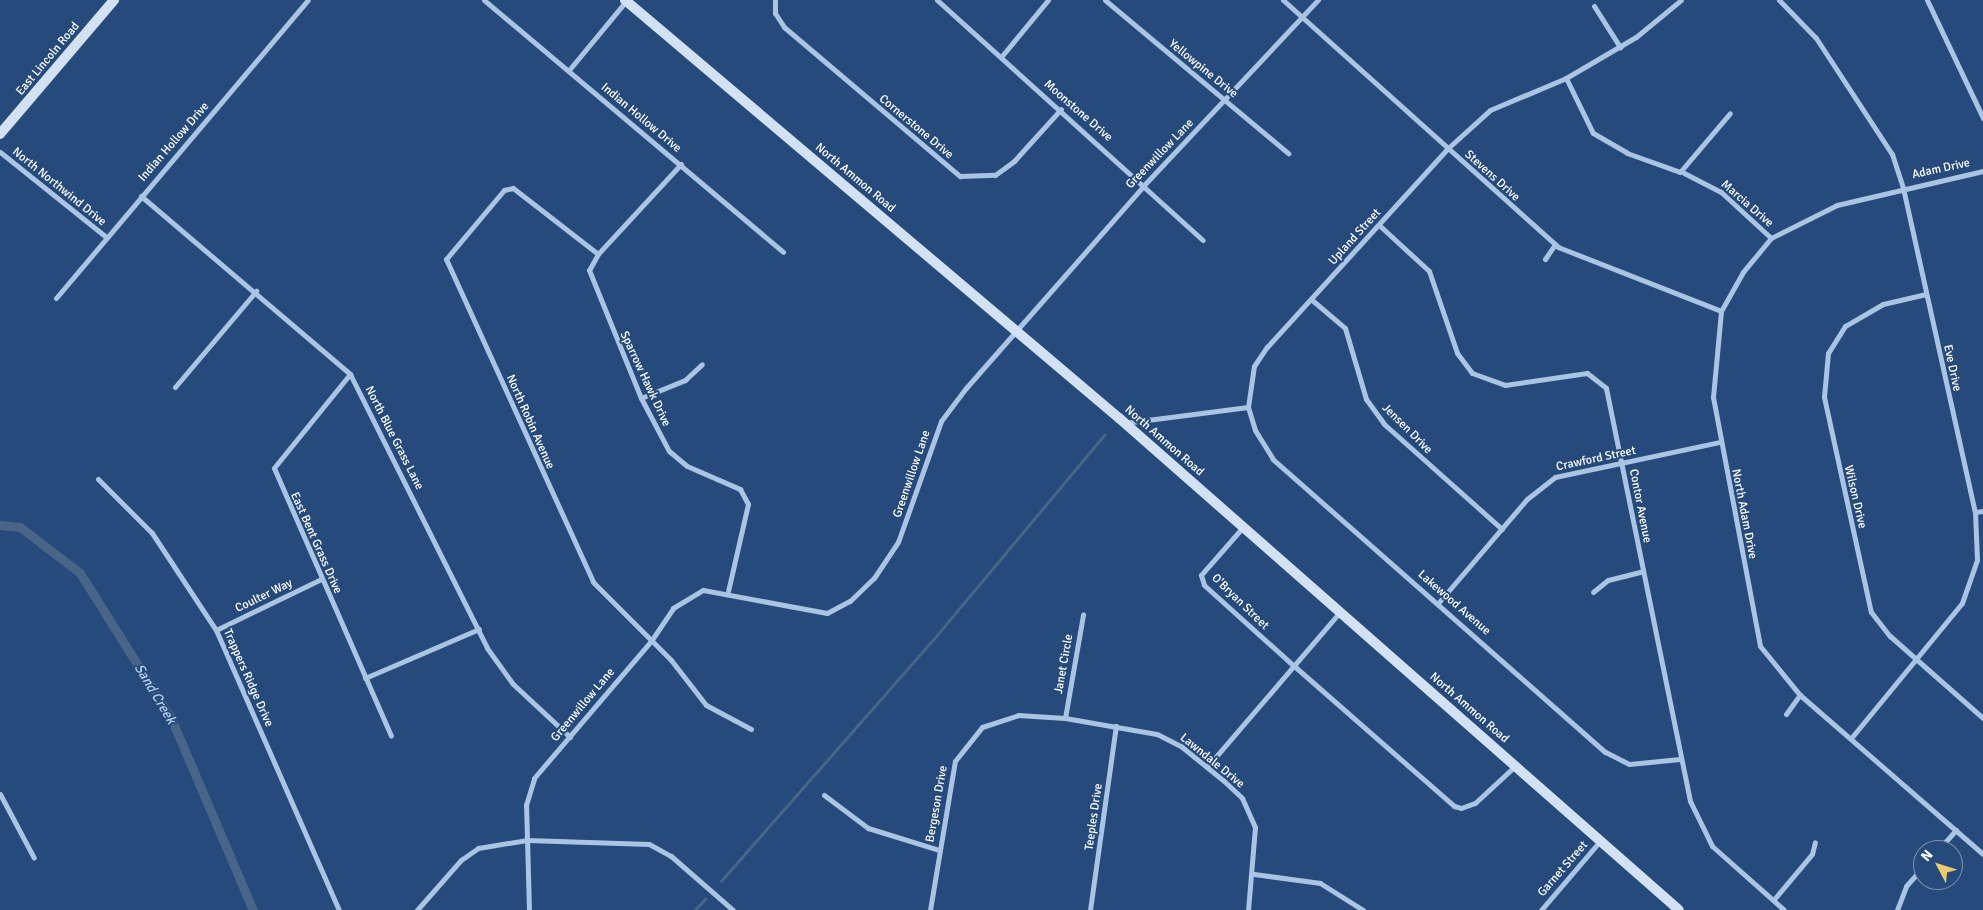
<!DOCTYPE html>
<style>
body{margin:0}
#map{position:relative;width:1983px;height:910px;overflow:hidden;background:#264a7b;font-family:Signika,sans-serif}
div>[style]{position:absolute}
.stream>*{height:2.5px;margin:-1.25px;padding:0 1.25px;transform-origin:1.25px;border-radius:1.25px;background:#486487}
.canal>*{height:9px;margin:-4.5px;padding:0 4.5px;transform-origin:4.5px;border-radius:4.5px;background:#486487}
.street>*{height:5px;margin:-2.5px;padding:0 2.5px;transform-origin:2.5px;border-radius:2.5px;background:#aac4e4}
.secondary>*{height:10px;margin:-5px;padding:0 5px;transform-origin:5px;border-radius:5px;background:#d3e1f4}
span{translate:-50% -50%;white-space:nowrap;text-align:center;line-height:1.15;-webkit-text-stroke:4px #264a7b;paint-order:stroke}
.street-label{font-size:12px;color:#fff}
.water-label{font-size:14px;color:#b5ceec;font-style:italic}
.north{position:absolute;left:1913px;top:840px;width:50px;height:50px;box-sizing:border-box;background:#264a7b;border:1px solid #7d92b0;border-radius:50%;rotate:310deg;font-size:14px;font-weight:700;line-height:20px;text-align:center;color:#fff}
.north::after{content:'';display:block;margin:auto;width:18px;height:22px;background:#edca6f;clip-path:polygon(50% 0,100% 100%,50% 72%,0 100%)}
</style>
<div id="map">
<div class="stream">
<i style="left:721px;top:881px;width:327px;rotate:-48.7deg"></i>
<i style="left:937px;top:635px;width:261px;rotate:-50.1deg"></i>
<i style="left:695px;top:910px;width:15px;rotate:-48deg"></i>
</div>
<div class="canal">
<i style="left:0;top:525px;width:20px;rotate:6deg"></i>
<i style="left:20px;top:527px;width:76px;rotate:37.5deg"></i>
<i style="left:80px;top:573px;width:171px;rotate:57.9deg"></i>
<i style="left:171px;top:718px;width:209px;rotate:66.9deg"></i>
</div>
<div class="street">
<i style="left:484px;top:0;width:391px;rotate:40.1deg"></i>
<i style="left:775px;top:0;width:13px;rotate:90deg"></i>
<i style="left:775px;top:13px;width:17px;rotate:57deg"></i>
<i style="left:784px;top:27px;width:231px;rotate:40.3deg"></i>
<i style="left:960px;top:176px;width:35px;rotate:-2deg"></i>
<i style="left:995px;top:175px;width:24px;rotate:-36deg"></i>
<i style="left:1014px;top:161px;width:70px;rotate:-47.9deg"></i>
<i style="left:937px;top:0;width:358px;rotate:42.1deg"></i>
<i style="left:1105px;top:0;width:239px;rotate:39.9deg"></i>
<i style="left:1283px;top:0;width:370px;rotate:41.9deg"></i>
<i style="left:1558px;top:247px;width:175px;rotate:21.4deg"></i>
<i style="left:1779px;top:0;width:53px;rotate:45.8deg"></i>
<i style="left:1816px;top:38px;width:139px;rotate:56.8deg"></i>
<i style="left:1892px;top:154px;width:36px;rotate:72deg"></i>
<i style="left:1903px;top:188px;width:332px;rotate:77.5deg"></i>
<i style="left:1975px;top:512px;width:48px;rotate:87.6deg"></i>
<i style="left:1977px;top:560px;width:46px;rotate:109.2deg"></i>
<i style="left:1962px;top:603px;width:175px;rotate:129.4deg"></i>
<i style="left:1927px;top:0;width:131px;rotate:64.6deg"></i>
<i style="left:1594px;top:6px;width:49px;rotate:57.6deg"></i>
<i style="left:1001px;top:57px;width:74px;rotate:-50.5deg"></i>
<i style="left:569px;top:70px;width:89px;rotate:-50.4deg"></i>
<i style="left:1566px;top:78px;width:61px;rotate:63.9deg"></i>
<i style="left:1593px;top:133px;width:39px;rotate:30deg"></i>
<i style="left:1627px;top:153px;width:56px;rotate:19.7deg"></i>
<i style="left:1680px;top:172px;width:77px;rotate:-49.7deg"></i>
<i style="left:0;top:152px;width:136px;rotate:38.7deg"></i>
<i style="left:681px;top:164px;width:122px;rotate:132.7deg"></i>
<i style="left:598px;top:254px;width:18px;rotate:119deg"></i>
<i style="left:589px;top:270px;width:138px;rotate:67.9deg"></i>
<i style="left:641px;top:398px;width:60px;rotate:62.2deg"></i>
<i style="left:669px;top:451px;width:23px;rotate:40deg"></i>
<i style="left:687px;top:466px;width:58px;rotate:23.5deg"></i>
<i style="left:740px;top:489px;width:17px;rotate:62deg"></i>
<i style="left:748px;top:504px;width:89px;rotate:102.9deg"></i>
<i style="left:1983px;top:171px;width:150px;rotate:166.9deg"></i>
<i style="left:1837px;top:205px;width:74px;rotate:153.4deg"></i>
<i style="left:1771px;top:238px;width:44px;rotate:129.5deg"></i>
<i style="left:1743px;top:272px;width:45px;rotate:119.4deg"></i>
<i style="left:1721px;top:311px;width:86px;rotate:95.3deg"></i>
<i style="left:1713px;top:397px;width:253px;rotate:79.3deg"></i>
<i style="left:1760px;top:646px;width:63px;rotate:50.8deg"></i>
<i style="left:1800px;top:695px;width:242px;rotate:41deg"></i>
<i style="left:1684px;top:173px;width:42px;rotate:27.2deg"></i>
<i style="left:1721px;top:192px;width:68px;rotate:42.6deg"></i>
<i style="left:141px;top:196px;width:275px;rotate:40.4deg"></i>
<i style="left:350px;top:374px;width:306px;rotate:63.4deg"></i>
<i style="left:487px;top:648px;width:44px;rotate:54.2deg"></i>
<i style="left:513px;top:684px;width:78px;rotate:42.9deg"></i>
<i style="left:1379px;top:225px;width:68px;rotate:42.6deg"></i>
<i style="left:1429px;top:271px;width:87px;rotate:71.1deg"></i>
<i style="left:1457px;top:353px;width:25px;rotate:53deg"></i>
<i style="left:1472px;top:373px;width:35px;rotate:20deg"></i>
<i style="left:1505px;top:385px;width:83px;rotate:-8.3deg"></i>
<i style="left:1587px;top:373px;width:24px;rotate:38deg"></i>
<i style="left:1606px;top:388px;width:421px;rotate:78.5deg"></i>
<i style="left:1690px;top:801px;width:50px;rotate:63.9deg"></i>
<i style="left:1712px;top:846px;width:96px;rotate:41.6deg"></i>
<i style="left:598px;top:254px;width:108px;rotate:-142.2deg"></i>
<i style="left:513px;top:188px;width:9px;rotate:167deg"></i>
<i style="left:504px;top:190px;width:90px;rotate:130deg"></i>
<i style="left:446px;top:259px;width:355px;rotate:65.5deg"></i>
<i style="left:593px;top:582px;width:110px;rotate:45deg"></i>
<i style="left:671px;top:660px;width:57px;rotate:52.1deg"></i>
<i style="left:706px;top:705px;width:51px;rotate:28.1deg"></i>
<i style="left:1545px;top:259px;width:18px;rotate:-56deg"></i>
<i style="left:1926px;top:294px;width:44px;rotate:166.9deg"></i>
<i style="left:1883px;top:304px;width:44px;rotate:149.9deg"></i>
<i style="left:1845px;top:326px;width:32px;rotate:122deg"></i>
<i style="left:1828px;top:353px;width:44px;rotate:95.2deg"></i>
<i style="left:1824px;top:397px;width:220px;rotate:77.7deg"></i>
<i style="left:1871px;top:612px;width:31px;rotate:52deg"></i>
<i style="left:1890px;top:636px;width:124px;rotate:41.4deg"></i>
<i style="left:56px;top:298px;width:390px;rotate:-49.8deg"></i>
<i style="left:1312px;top:300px;width:43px;rotate:40.3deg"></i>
<i style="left:1345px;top:328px;width:74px;rotate:73.5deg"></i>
<i style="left:1366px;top:399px;width:31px;rotate:54deg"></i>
<i style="left:1384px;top:424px;width:158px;rotate:41.7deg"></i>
<i style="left:350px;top:374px;width:121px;rotate:129deg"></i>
<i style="left:274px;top:468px;width:292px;rotate:66.4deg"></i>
<i style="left:175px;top:387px;width:126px;rotate:-49.8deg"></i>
<i style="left:641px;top:398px;width:48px;rotate:-22.2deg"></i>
<i style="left:685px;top:380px;width:23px;rotate:-43deg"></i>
<i style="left:1124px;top:423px;width:125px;rotate:-7.4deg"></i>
<i style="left:98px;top:479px;width:76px;rotate:45deg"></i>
<i style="left:152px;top:533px;width:116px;rotate:56.6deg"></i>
<i style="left:216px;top:630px;width:306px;rotate:66.3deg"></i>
<i style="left:1975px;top:512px;width:8px;rotate:-7deg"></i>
<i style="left:1243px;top:527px;width:64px;rotate:131.2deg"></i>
<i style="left:1201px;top:575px;width:10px;rotate:73deg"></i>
<i style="left:1204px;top:585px;width:120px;rotate:42deg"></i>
<i style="left:1293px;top:665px;width:214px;rotate:41.2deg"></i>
<i style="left:1454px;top:806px;width:7px;rotate:16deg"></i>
<i style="left:1461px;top:808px;width:15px;rotate:-20deg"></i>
<i style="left:1475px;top:803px;width:54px;rotate:-42.8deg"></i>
<i style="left:1593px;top:592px;width:19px;rotate:-39deg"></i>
<i style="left:1608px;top:580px;width:36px;rotate:-14deg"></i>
<i style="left:1439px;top:602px;width:135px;rotate:-49.5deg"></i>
<i style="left:1527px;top:499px;width:36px;rotate:-38deg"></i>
<i style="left:1555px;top:477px;width:169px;rotate:-12deg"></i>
<i style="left:216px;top:630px;width:117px;rotate:-25.9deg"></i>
<i style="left:365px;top:678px;width:124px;rotate:-23.3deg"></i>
<i style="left:1786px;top:714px;width:24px;rotate:-54deg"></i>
<i style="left:1065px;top:718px;width:105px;rotate:-80.1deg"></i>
<i style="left:1680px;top:759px;width:51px;rotate:174.4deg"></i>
<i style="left:1629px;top:764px;width:27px;rotate:-153deg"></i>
<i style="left:1605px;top:752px;width:443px;rotate:-138.6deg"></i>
<i style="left:1273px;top:459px;width:34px;rotate:-122deg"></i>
<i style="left:1255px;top:430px;width:24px;rotate:-107deg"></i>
<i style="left:1248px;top:407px;width:41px;rotate:-81.7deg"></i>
<i style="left:1254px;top:366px;width:23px;rotate:-56deg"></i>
<i style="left:1267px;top:347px;width:268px;rotate:-47.7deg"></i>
<i style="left:1447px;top:149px;width:58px;rotate:-42.2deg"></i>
<i style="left:1490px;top:110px;width:82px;rotate:-22.8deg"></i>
<i style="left:1566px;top:78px;width:81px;rotate:-30.4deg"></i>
<i style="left:1636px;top:37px;width:58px;rotate:-39.4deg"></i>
<i style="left:1207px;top:767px;width:204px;rotate:-49.4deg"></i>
<i style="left:0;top:794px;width:72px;rotate:62deg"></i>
<i style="left:824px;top:795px;width:55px;rotate:36.9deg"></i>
<i style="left:868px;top:828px;width:74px;rotate:17.2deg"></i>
<i style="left:1938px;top:850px;width:27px;rotate:-48deg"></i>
<i style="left:1254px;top:874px;width:67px;rotate:7.8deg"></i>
<i style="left:1320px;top:883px;width:51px;rotate:32.1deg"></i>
<i style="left:1775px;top:898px;width:57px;rotate:-49.9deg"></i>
<i style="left:1812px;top:854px;width:12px;rotate:-76deg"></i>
<i style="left:417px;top:910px;width:67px;rotate:-48.7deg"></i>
<i style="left:461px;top:860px;width:21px;rotate:-35deg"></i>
<i style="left:478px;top:848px;width:50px;rotate:-9.3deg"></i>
<i style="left:527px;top:840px;width:122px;rotate:1.9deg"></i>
<i style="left:649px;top:844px;width:25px;rotate:29deg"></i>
<i style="left:671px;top:856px;width:82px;rotate:41.1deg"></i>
<i style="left:529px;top:910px;width:105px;rotate:-91.6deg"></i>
<i style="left:526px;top:805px;width:28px;rotate:-73deg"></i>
<i style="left:534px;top:778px;width:180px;rotate:-49.5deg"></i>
<i style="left:651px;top:641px;width:40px;rotate:-56deg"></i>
<i style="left:673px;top:608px;width:35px;rotate:-31deg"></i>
<i style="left:703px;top:590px;width:126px;rotate:10.5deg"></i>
<i style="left:827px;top:613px;width:26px;rotate:-28deg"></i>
<i style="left:850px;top:601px;width:33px;rotate:-44deg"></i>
<i style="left:874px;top:578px;width:43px;rotate:-56.3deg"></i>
<i style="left:898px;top:542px;width:128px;rotate:-70.4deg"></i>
<i style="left:941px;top:421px;width:41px;rotate:-52.9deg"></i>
<i style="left:966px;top:388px;width:271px;rotate:-48.7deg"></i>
<i style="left:1145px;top:184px;width:253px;rotate:-46.8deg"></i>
<i style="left:930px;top:910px;width:151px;rotate:-80.5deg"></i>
<i style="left:955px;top:761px;width:43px;rotate:-51.5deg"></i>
<i style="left:982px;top:727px;width:38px;rotate:-18deg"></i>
<i style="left:1018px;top:715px;width:47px;rotate:3.7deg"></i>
<i style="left:1065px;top:718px;width:93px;rotate:9.9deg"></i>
<i style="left:1157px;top:734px;width:28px;rotate:27deg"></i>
<i style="left:1182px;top:747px;width:54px;rotate:39deg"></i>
<i style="left:1224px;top:781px;width:25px;rotate:43deg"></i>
<i style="left:1242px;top:798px;width:32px;rotate:66deg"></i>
<i style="left:1255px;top:827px;width:83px;rotate:94.8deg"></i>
<i style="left:1090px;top:910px;width:186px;rotate:-82deg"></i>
<i style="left:1541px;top:910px;width:91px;rotate:-49.5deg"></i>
<i style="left:1897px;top:910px;width:26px;rotate:-69deg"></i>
<i style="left:1906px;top:886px;width:25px;rotate:-48deg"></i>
</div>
<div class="secondary">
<i style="left:625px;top:0;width:647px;rotate:40.24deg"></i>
<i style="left:1119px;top:418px;width:745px;rotate:41.3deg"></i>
<i style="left:0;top:134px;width:176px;rotate:-49.6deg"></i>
</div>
<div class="street-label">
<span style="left:48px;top:59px;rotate:-50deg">East Lincoln Road</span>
<span style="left:1203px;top:69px;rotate:39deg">Yellowpine Drive</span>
<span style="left:1078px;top:111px;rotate:41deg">Moonstone Drive</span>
<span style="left:641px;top:118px;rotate:40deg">Indian Hollow Drive</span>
<span style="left:916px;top:127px;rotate:40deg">Cornerstone Drive</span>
<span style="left:174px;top:142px;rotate:-49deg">Indian Hollow Drive</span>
<span style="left:1160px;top:154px;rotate:-46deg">Greenwillow Lane</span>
<span style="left:1941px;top:169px;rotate:-12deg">Adam Drive</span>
<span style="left:1492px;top:176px;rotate:42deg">Stevens Drive</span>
<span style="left:855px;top:178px;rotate:40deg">North Ammon Road</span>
<span style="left:59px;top:187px;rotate:39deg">North Northwind Drive</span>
<span style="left:1747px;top:204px;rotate:41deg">Marcia Drive</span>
<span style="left:1355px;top:237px;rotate:-48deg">Upland Street</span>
<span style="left:1952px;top:368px;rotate:78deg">Eve Drive</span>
<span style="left:645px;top:379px;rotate:65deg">Sparrow Hawk Drive</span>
<span style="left:530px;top:422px;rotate:66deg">North Robin Avenue</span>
<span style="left:1407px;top:429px;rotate:45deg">Jensen Drive</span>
<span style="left:394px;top:438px;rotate:63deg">North Blue Grass Lane</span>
<span style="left:1164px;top:441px;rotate:41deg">North Ammon Road</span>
<span style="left:1596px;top:459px;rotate:-12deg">Crawford Street</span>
<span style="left:912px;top:474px;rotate:-71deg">Greenwillow Lane</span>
<span style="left:1855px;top:497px;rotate:77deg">Wilson Drive</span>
<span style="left:1640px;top:506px;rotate:79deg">Contor Avenue</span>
<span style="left:1744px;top:514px;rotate:79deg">North Adam Drive</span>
<span style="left:316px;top:543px;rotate:66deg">East Bent Grass Drive</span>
<span style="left:264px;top:596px;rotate:-26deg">Coulter Way</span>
<span style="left:1240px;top:602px;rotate:44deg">O'Bryan Street</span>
<span style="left:1454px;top:603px;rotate:41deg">Lakewood Avenue</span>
<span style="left:1064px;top:664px;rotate:-80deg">Janet Circle</span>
<span style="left:248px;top:678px;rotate:66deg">Trappers Ridge Drive</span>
<span style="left:583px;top:705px;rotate:-50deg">Greenwillow Lane</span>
<span style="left:1469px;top:708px;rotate:41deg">North Ammon Road</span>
<span style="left:1212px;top:761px;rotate:39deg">Lawndale Drive</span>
<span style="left:937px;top:804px;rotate:-80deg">Bergeson Drive</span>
<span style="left:1094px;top:817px;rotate:-82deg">Teeples Drive</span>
<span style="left:1563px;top:869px;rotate:-49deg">Garnet Street</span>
</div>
<div class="water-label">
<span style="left:155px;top:694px;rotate:59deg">Sand Creek</span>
</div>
<div class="north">N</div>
</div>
